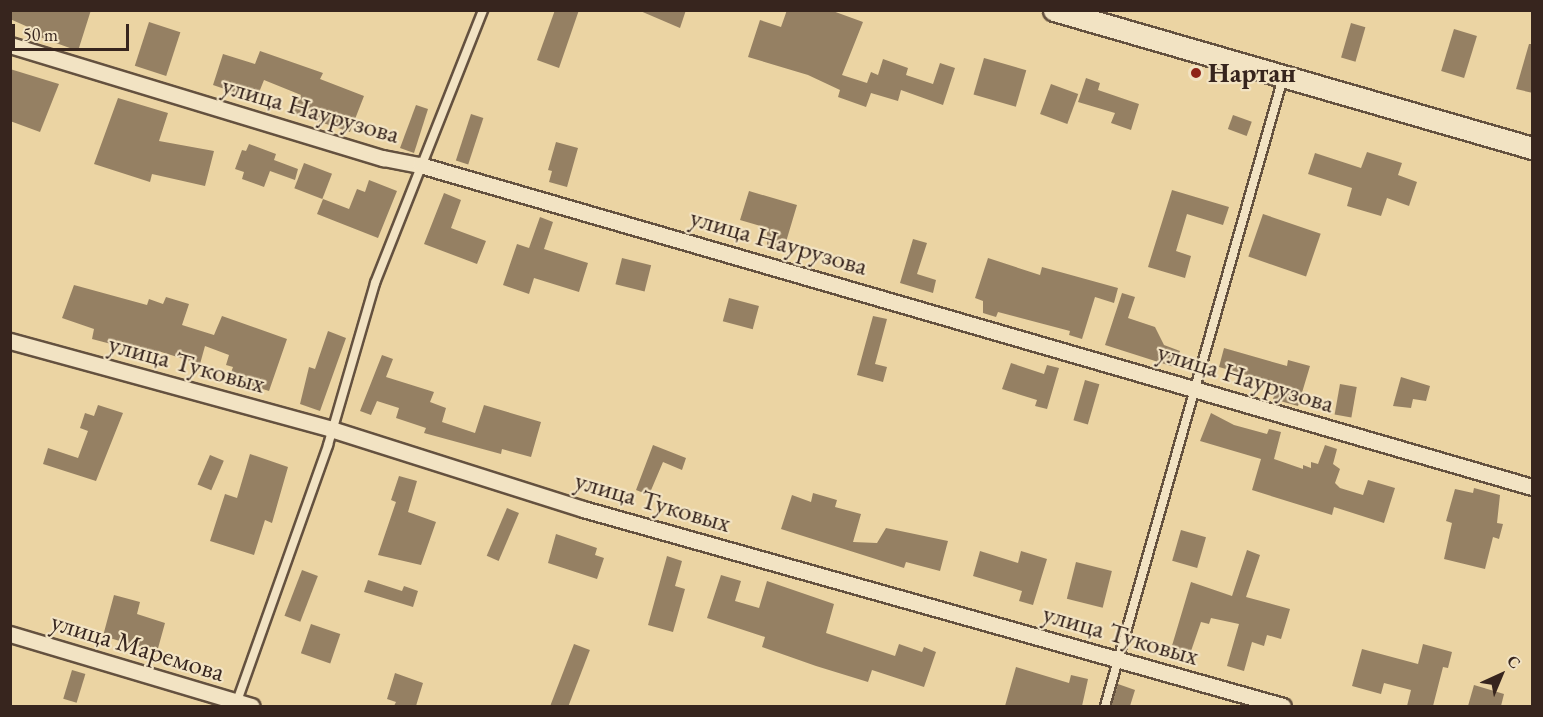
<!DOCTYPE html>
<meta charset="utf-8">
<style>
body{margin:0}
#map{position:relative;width:1543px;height:717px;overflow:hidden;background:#ebd4a3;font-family:"EB Garamond",serif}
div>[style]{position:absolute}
.building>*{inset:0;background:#958063;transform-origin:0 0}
.roads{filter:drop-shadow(2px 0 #64513f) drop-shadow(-2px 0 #64513f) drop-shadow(0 2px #64513f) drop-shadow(0 -2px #64513f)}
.service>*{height:8px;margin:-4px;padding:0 4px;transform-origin:4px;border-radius:4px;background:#f2e3c3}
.minor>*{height:15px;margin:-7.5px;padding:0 7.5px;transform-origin:7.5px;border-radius:7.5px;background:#f2e3c3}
.secondary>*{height:21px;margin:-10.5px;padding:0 10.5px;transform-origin:10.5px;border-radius:10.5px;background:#f2e3c3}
.dots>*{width:16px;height:16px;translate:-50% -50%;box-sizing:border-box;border:3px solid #f2e3c3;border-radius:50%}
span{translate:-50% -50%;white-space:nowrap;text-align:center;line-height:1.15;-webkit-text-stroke:4.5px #f2e3c3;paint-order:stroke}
.poi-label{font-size:27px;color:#37251e;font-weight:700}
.left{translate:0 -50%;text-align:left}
.street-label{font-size:27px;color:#37251e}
.frame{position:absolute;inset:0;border:12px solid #37251e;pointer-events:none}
.north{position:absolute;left:1471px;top:645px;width:60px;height:60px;-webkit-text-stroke:4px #f2e3c3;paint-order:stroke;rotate:44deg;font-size:16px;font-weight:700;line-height:24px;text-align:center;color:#37251e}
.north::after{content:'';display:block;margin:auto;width:21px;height:27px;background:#37251e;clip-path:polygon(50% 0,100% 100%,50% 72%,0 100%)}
.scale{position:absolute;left:12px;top:24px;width:117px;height:27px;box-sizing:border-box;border:3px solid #37251e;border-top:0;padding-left:8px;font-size:18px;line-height:21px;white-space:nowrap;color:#37251e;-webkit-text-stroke:4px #f2e3c3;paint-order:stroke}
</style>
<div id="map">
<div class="building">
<i style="clip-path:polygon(10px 10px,91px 10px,78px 51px,26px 32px,28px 27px,10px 19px)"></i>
<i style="clip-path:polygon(555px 10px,579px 10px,559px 68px,537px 60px)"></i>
<i style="clip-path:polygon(638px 10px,686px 10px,680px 28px)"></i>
<i style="clip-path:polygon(787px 10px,830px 10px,863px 22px,842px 75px,867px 83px,871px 72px,878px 75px,883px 59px,908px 68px,906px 75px,933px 84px,940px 63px,955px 68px,943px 105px,901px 90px,898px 101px,871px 93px,866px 107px,838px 97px,840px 90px,808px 75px,748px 57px,760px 20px,781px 27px)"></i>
<i style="left:149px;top:22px;width:33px;height:46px;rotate:18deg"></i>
<i style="left:1351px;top:23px;width:15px;height:36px;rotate:16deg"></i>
<i style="left:1454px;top:29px;width:24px;height:44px;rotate:17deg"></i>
<i style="clip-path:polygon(1529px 44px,1533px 44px,1533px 93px,1516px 89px)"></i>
<i style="clip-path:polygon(260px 51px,323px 73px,320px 79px,364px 96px,350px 132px,293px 113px,301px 95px,264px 80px,258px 95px,253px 93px,251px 98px,213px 85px,223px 54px,255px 64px)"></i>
<i style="left:984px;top:58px;width:44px;height:38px;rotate:16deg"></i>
<i style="clip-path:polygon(10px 69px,59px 84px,40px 132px,10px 121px)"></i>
<i style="clip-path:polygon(1086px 78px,1100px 83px,1098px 90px,1139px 104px,1131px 130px,1111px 123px,1115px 113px,1078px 102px)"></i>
<i style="left:1051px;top:84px;width:29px;height:32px;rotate:20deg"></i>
<i style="clip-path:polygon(118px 98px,168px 113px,159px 141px,214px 151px,205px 186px,152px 174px,150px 182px,94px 164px)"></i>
<i style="clip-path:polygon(416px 105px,428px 109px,414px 153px,400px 148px)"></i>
<i style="left:471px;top:114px;width:13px;height:49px;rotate:18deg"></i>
<i style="left:1233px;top:115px;width:20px;height:15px;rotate:20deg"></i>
<i style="clip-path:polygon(556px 142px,578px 148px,567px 187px,549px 182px,552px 171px,548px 170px)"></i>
<i style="clip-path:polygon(249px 144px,276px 154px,274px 160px,298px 169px,295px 180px,270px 171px,264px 187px,242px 179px,244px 172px,235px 169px,242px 150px,246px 151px)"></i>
<i style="clip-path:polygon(1367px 152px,1402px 163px,1398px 175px,1417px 182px,1409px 206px,1387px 198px,1381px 216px,1347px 206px,1352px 188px,1308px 174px,1315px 153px,1361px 168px)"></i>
<i style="left:304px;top:163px;width:30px;height:27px;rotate:21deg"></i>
<i style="clip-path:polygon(369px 180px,397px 191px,378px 238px,317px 214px,323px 199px,349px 209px,357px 189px,365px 192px)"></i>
<i style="clip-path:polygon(1172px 190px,1229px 207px,1223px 225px,1187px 214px,1176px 251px,1191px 256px,1185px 278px,1148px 267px)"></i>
<i style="clip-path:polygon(749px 191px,797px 205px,783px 252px,767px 247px,767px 228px,740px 220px)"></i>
<i style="clip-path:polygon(444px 193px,461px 200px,451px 228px,486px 241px,477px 264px,424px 244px)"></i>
<i style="left:1263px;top:214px;width:61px;height:45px;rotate:19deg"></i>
<i style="clip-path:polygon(540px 217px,553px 222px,544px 249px,588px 263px,579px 292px,534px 278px,529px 294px,503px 285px,517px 244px,529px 248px)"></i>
<i style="clip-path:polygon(913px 239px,927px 243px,917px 274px,936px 280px,933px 293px,900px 283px)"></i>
<i style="left:622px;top:258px;width:30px;height:27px;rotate:14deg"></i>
<i style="clip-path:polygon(988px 258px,1040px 275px,1042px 267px,1118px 288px,1114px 303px,1095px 297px,1082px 339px,1069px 335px,1070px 331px,998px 312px,996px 317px,983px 313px,983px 301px,975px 298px)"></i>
<i style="clip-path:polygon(74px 285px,147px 305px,149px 299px,163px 304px,166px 297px,189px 304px,182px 325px,214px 335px,222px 316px,287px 339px,269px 391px,229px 378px,233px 367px,226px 365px,229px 355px,205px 346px,200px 364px,158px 351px,157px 356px,92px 339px,94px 329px,62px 318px)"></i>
<i style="clip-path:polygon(1122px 293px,1135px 297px,1128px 318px,1155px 327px,1164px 345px,1180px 351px,1174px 367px,1105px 345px)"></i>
<i style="left:729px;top:298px;width:31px;height:24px;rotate:15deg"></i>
<i style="clip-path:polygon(873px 316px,887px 319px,875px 364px,887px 367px,883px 382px,857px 375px)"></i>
<i style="clip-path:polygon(328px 331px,346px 338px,320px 411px,300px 404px,309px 367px,315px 369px)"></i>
<i style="clip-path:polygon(1224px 348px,1287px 366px,1288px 360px,1310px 366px,1298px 406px,1273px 399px,1278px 384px,1219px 367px)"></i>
<i style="clip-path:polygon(382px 355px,393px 359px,386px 377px,434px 392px,430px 402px,446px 408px,442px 422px,475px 433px,484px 405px,541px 422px,531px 457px,502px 449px,501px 454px,424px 433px,426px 428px,396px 418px,399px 408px,377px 401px,371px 415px,360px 411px)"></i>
<i style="clip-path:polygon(1011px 363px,1044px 374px,1047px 365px,1059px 368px,1047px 409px,1035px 406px,1037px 400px,1002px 389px)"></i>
<i style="clip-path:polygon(1401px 377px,1430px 386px,1426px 401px,1413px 399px,1411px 408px,1393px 406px)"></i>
<i style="left:1085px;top:380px;width:15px;height:42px;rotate:16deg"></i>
<i style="left:1340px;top:384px;width:17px;height:31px;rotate:10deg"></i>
<i style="clip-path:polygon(98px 405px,123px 413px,96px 481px,43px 464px,48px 448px,78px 458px,88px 431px,80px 428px,85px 413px,94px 416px)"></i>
<i style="clip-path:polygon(1211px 413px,1234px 425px,1267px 434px,1269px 429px,1281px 432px,1274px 459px,1303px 469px,1303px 465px,1311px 468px,1311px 462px,1318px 464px,1325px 445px,1337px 449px,1333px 464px,1340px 469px,1335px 483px,1340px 488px,1363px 495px,1368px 480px,1395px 488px,1384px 523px,1334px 507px,1332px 515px,1252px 490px,1261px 459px,1200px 441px)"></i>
<i style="clip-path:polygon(653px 445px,686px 458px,682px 470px,663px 462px,649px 495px,636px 490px)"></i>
<i style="clip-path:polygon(250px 454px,288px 467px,272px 523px,265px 520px,254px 555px,210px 541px,225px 494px,237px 498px)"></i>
<i style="left:210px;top:455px;width:15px;height:32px;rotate:23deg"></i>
<i style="clip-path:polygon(399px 476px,417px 481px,408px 512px,436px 522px,421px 565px,378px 555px,396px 502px,391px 500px)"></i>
<i style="clip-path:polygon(1474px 488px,1500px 495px,1497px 523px,1503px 524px,1499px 539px,1493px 537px,1485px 569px,1444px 559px,1452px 523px,1446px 521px,1455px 489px,1473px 493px)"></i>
<i style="clip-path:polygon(813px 493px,837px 500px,835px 507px,861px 514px,853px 542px,877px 543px,886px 528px,948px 541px,940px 571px,906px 562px,904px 568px,781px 529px,792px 495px,811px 502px)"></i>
<i style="left:507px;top:508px;width:13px;height:52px;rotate:23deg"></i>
<i style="left:1181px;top:530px;width:26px;height:32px;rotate:16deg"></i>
<i style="clip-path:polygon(556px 534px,597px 548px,595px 555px,604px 558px,597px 579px,548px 563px)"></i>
<i style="clip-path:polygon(1247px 550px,1260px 555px,1246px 597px,1290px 609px,1281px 639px,1267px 635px,1264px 646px,1252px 642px,1244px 671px,1227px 666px,1239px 624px,1211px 618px,1209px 624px,1201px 622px,1190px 654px,1171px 649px,1191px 582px,1232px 596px)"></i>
<i style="clip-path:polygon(980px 551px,1018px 563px,1021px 551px,1047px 559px,1033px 605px,1019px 601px,1022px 591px,973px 576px)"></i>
<i style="clip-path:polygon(667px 556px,682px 561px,675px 586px,685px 589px,673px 632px,648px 625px)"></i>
<i style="left:1076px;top:562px;width:37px;height:38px;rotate:14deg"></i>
<i style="left:302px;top:570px;width:17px;height:49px;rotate:21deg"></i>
<i style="clip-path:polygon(721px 575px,741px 581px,735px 601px,759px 608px,767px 581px,834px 604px,826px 633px,895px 656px,899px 644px,922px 652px,924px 647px,936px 652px,924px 687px,872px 670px,868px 682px,816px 666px,762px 647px,765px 637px,707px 618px)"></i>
<i style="clip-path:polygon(368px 580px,402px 591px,404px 586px,418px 591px,413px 607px,364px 592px)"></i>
<i style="clip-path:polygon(114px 595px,140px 602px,137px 614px,165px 623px,157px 652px,103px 636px)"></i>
<i style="left:311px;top:624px;width:31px;height:31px;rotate:19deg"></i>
<i style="left:574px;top:644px;width:17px;height:66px;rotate:21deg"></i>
<i style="clip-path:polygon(1423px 644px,1452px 652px,1448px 668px,1443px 667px,1433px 706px,1407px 706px,1411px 690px,1384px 683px,1381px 694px,1352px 686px,1362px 649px,1418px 664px)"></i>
<i style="clip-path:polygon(1016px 667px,1069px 683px,1071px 675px,1088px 679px,1082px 706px,1005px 706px)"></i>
<i style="left:72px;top:670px;width:14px;height:30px;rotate:17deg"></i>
<i style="clip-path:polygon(395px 673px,423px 683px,416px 706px,394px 706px,396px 702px,387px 699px)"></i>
<i style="clip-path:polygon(1118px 684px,1135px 690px,1130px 706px,1111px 706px)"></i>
<i style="clip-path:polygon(1474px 685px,1504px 694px,1501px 706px,1468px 706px)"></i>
</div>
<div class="roads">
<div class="service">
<i style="left:236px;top:704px;width:275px;rotate:-70.4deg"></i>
<i style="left:328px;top:445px;width:169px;rotate:-73.8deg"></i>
<i style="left:375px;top:283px;width:294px;rotate:-68.4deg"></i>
<i style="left:1105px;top:706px;width:653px;rotate:-74.18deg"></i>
</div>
<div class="minor">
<i style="left:10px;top:45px;width:390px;rotate:16.9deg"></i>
<i style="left:383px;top:158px;width:38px;rotate:11deg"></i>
<i style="left:420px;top:165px;width:1158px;rotate:16.15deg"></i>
<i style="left:10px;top:341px;width:333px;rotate:15.3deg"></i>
<i style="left:331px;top:429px;width:264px;rotate:17.6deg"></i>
<i style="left:583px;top:509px;width:727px;rotate:15.72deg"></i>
<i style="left:10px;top:634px;width:252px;rotate:16.6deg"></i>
</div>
<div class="secondary">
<i style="left:1054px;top:10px;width:498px;rotate:16.1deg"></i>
</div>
</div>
<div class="dots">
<i style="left:1196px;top:73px;background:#8f2418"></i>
</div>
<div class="poi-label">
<span class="left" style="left:1208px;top:73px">Нартан</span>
</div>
<div class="street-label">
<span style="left:311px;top:109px;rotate:16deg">улица Наурузова</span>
<span style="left:779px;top:241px;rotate:16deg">улица Наурузова</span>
<span style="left:187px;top:363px;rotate:15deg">улица Туковых</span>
<span style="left:1246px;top:377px;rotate:17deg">улица Наурузова</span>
<span style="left:653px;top:501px;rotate:16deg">улица Туковых</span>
<span style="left:1121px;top:634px;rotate:16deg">улица Туковых</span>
<span style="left:138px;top:646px;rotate:17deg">улица Маремова</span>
</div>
<div class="frame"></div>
<div class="north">С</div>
<div class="scale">50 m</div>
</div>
